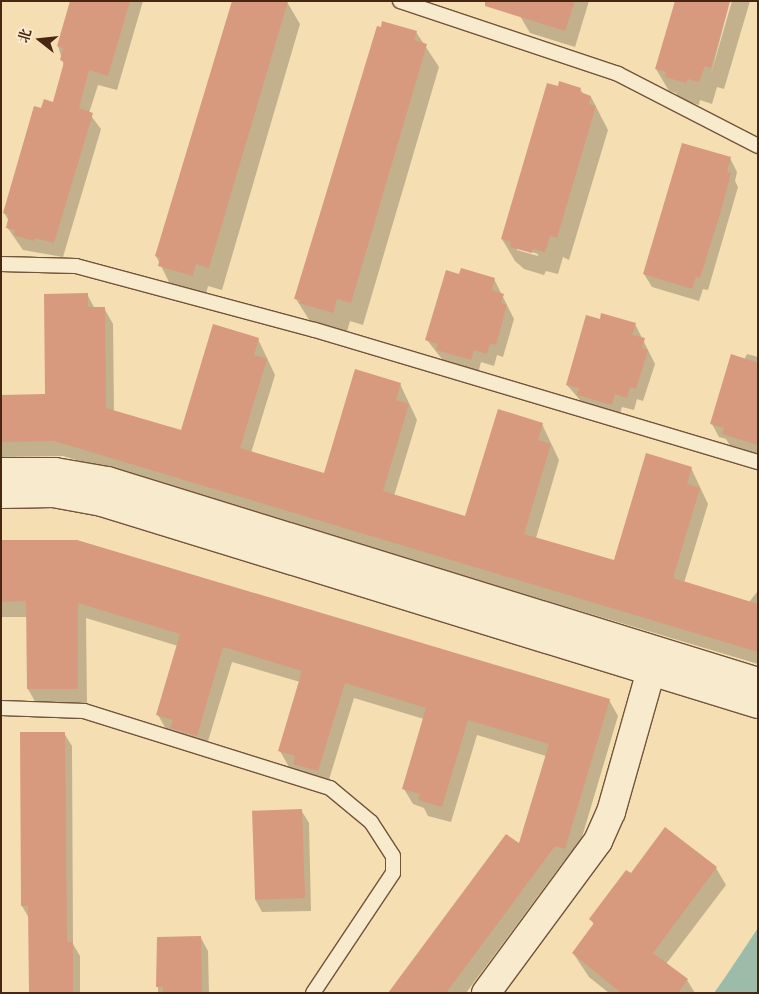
<!DOCTYPE html>
<meta charset="utf-8">
<style>
body{margin:0}
#map{position:relative;width:759px;height:994px;overflow:hidden;background:#f4deb2;font-family:Alegreya,"Noto Serif SC",serif}
div>[style]{position:absolute}
.water>*{inset:0;background:#9cbca9}
.shadow>*{inset:0;background:#0003}
.building>*{inset:0;background:#d79a7f;transform-origin:0 0}
.roads{filter:drop-shadow(1px 0 #72543a) drop-shadow(-1px 0 #72543a) drop-shadow(0 1px #72543a) drop-shadow(0 -1px #72543a)}
.service>*{height:14px;margin:-7px;padding:0 7px;transform-origin:7px;border-radius:7px;background:#f8eacd}
.minor>*{height:28px;margin:-14px;padding:0 14px;transform-origin:14px;border-radius:14px;background:#f8eacd}
.tertiary>*{height:28px;margin:-14px;padding:0 14px;transform-origin:14px;border-radius:14px;background:#f8eacd}
span{translate:-50% -50%;white-space:nowrap;text-align:center;line-height:1.15;-webkit-text-stroke:4px #f8eacd;paint-order:stroke}
.frame{position:absolute;inset:0;border:2px solid #472612;pointer-events:none}
.north{position:absolute;left:15px;top:15px;width:50px;height:50px;-webkit-text-stroke:4px #f8eacd;paint-order:stroke;rotate:286deg;font-size:14px;font-weight:700;line-height:20px;text-align:center;color:#472612}
.north::after{content:'';display:block;margin:auto;width:18px;height:22px;background:#472612;clip-path:polygon(50% 0,100% 100%,50% 72%,0 100%)}
</style>
<div id="map">
<div class="water">
<i style="clip-path:polygon(758px 928px,758px 993px,714px 993px,726px 976px)"></i>
</div>
<div class="shadow">
<i style="clip-path:polygon(71px 1px,143px 1px,117px 90px,98px 85px,89px 113px,101px 129px,63px 257px,23px 250px,7px 227px,9px 221px,4px 213px,42px 109px,53px 103px,64px 66px,58px 46px)"></i>
<i style="clip-path:polygon(525px 1px,589px 1px,575px 47px,530px 33px,520px 16px)"></i>
<i style="clip-path:polygon(730px 1px,711px 74px,732px 1px,750px 1px,724px 89px,717px 87px,712px 104px,700px 100px,699px 105px,679px 99px,676px 93px,669px 91px,656px 69px)"></i>
<i style="clip-path:polygon(287px 2px,300px 24px,222px 290px,208px 286px,205px 298px,172px 288px,156px 256px)"></i>
<i style="clip-path:polygon(416px 32px,439px 67px,363px 325px,350px 321px,346px 335px,313px 326px,296px 299px)"></i>
<i style="clip-path:polygon(evenodd,558px 88px,580px 89px,584px 95px,591px 97px,608px 130px,569px 260px,563px 257px,558px 274px,546px 271px,544px 275px,524px 269px,515px 261px,502px 239px,558px 88px,517px 247px,538px 254px,538px 256px,517px 250px,517px 247px)"></i>
<i style="clip-path:polygon(730px 158px,737px 172px,735px 181px,738px 187px,708px 290px,703px 289px,699px 301px,652px 287px,644px 274px)"></i>
<i style="clip-path:polygon(460px 276px,494px 279px,514px 319px,503px 357px,497px 355px,494px 366px,481px 362px,478px 373px,445px 363px,427px 340px)"></i>
<i style="clip-path:polygon(87px 294px,95px 309px,104px 308px,113px 324px,114px 412px,182px 432px,258px 339px,275px 375px,251px 453px,325px 475px,400px 384px,417px 420px,394px 496px,466px 517px,542px 424px,559px 460px,536px 538px,615px 562px,691px 468px,708px 504px,684px 583px,749px 602px,758px 591px,758px 664px,63px 456px,1px 457px,1px 396px,47px 395px)"></i>
<i style="clip-path:polygon(601px 320px,635px 324px,655px 364px,643px 401px,637px 399px,634px 410px,622px 407px,619px 417px,586px 407px,567px 385px)"></i>
<i style="clip-path:polygon(747px 354px,758px 357px,758px 455px,731px 447px,726px 439px,719px 437px,712px 424px)"></i>
<i style="clip-path:polygon(1px 542px,609px 700px,618px 716px,574px 864px,564px 861px,466px 993px,390px 993px,520px 845px,546px 756px,477px 735px,451px 822px,428px 816px,424px 808px,413px 804px,404px 789px,424px 719px,354px 698px,327px 786px,303px 779px,297px 770px,289px 767px,280px 751px,300px 682px,232px 662px,205px 751px,167px 731px,158px 715px,178px 646px,86px 618px,87px 704px,37px 705px,28px 689px,28px 617px,1px 617px)"></i>
<i style="clip-path:polygon(64px 733px,72px 746px,73px 944px,80px 956px,80px 993px,30px 993px,29px 918px,22px 906px)"></i>
<i style="clip-path:polygon(301px 810px,309px 823px,311px 911px,262px 912px,255px 899px)"></i>
<i style="clip-path:polygon(716px 868px,726px 885px,666px 964px,687px 980px,695px 993px,609px 993px,589px 977px,573px 953px,594px 925px,591px 919px)"></i>
<i style="clip-path:polygon(158px 938px,201px 938px,208px 951px,209px 993px,158px 993px)"></i>
</div>
<div class="building">
<i style="clip-path:polygon(70px 1px,130px 1px,108px 76px,89px 70px,79px 108px,93px 113px,54px 243px,35px 238px,34px 241px,13px 235px,15px 230px,6px 228px,9px 215px,3px 213px,34px 106px,41px 108px,44px 99px,53px 102px,64px 62px,60px 60px,63px 48px,57px 46px)"></i>
<i style="clip-path:polygon(232px 1px,288px 1px,209px 268px,196px 264px,193px 276px,158px 266px,160px 258px,155px 256px)"></i>
<i style="clip-path:polygon(485px 1px,575px 1px,565px 31px,485px 6px)"></i>
<i style="clip-path:polygon(675px 1px,730px 1px,711px 68px,705px 66px,699px 82px,688px 79px,686px 83px,665px 77px,666px 72px,655px 69px)"></i>
<i style="clip-path:polygon(382px 21px,417px 31px,414px 40px,427px 44px,351px 303px,337px 299px,333px 313px,299px 303px,300px 300px,294px 299px,377px 26px,381px 27px)"></i>
<i style="clip-path:polygon(559px 81px,581px 88px,580px 92px,591px 96px,589px 104px,596px 106px,557px 238px,550px 236px,545px 252px,533px 249px,532px 253px,510px 247px,511px 242px,501px 239px,547px 83px,558px 86px)"></i>
<i style="clip-path:polygon(682px 143px,731px 157px,727px 172px,731px 173px,721px 211px,700px 278px,696px 277px,692px 289px,643px 274px)"></i>
<i style="clip-path:polygon(461px 268px,495px 278px,492px 290px,504px 294px,501px 303px,507px 305px,496px 345px,490px 343px,487px 354px,474px 350px,471px 360px,436px 350px,438px 344px,425px 340px,446px 270px,459px 274px)"></i>
<i style="clip-path:polygon(88px 293px,88px 307px,105px 307px,106px 408px,181px 430px,213px 324px,259px 338px,254px 355px,267px 359px,240px 448px,324px 473px,355px 369px,401px 383px,396px 400px,409px 404px,383px 491px,465px 516px,498px 409px,543px 423px,538px 440px,551px 444px,524px 534px,614px 560px,646px 453px,692px 467px,687px 484px,700px 488px,673px 578px,758px 604px,758px 652px,54px 441px,1px 442px,1px 395px,45px 394px,44px 294px)"></i>
<i style="clip-path:polygon(601px 313px,636px 323px,632px 335px,645px 338px,642px 348px,648px 350px,636px 389px,630px 387px,627px 398px,615px 394px,612px 405px,577px 395px,579px 388px,566px 385px,586px 315px,600px 319px)"></i>
<i style="clip-path:polygon(731px 354px,758px 363px,758px 445px,722px 434px,724px 428px,710px 424px)"></i>
<i style="clip-path:polygon(1px 540px,77px 540px,610px 699px,565px 849px,555px 846px,446px 993px,388px 993px,506px 834px,519px 843px,549px 744px,468px 720px,442px 807px,418px 800px,420px 794px,402px 789px,426px 708px,345px 683px,318px 771px,293px 764px,295px 756px,278px 751px,302px 671px,223px 647px,197px 736px,170px 728px,173px 720px,156px 715px,180px 634px,78px 603px,78px 689px,27px 689px,26px 601px,1px 602px)"></i>
<i style="clip-path:polygon(20px 732px,65px 732px,67px 942px,73px 942px,73px 993px,29px 993px,28px 906px,21px 906px)"></i>
<i style="left:302px;top:809px;width:89px;height:50px;rotate:88deg"></i>
<i style="clip-path:polygon(665px 827px,717px 867px,653px 953px,688px 979px,678px 993px,621px 993px,572px 953px,594px 923px,589px 919px,626px 870px,631px 873px)"></i>
<i style="clip-path:polygon(201px 936px,202px 993px,163px 993px,163px 987px,156px 987px,157px 937px)"></i>
</div>
<div class="roads">
<div class="service">
<i style="left:400px;top:1px;width:230px;rotate:18.5deg"></i>
<i style="left:618px;top:74px;width:157px;rotate:27.2deg"></i>
<i style="left:1px;top:264px;width:75px;rotate:1.5deg"></i>
<i style="left:76px;top:266px;width:247px;rotate:15deg"></i>
<i style="left:315px;top:330px;width:462px;rotate:16.6deg"></i>
<i style="left:1px;top:708px;width:83px;rotate:2.1deg"></i>
<i style="left:84px;top:711px;width:258px;rotate:17.4deg"></i>
<i style="left:330px;top:788px;width:53px;rotate:39.7deg"></i>
<i style="left:371px;top:822px;width:40px;rotate:57.1deg"></i>
<i style="left:393px;top:856px;width:17px;rotate:90deg"></i>
<i style="left:393px;top:873px;width:144px;rotate:123.7deg"></i>
</div>
<div class="minor">
<i style="left:486px;top:993px;width:189px;rotate:-53.6deg"></i>
<i style="left:598px;top:841px;width:32px;rotate:-66deg"></i>
<i style="left:611px;top:812px;width:147px;rotate:-74.2deg"></i>
</div>
<div class="tertiary">
<i style="left:1px;top:472px;width:54px"></i>
<i style="left:55px;top:472px;width:53px;rotate:9.8deg"></i>
<i style="left:107px;top:481px;width:681px;rotate:17.16deg"></i>
<i style="left:1px;top:494px;width:52px;rotate:-1.1deg"></i>
<i style="left:53px;top:493px;width:50px;rotate:10.4deg"></i>
<i style="left:102px;top:502px;width:686px;rotate:17.12deg"></i>
</div>
</div>
<div class="frame"></div>
<div class="north">北</div>
</div>
